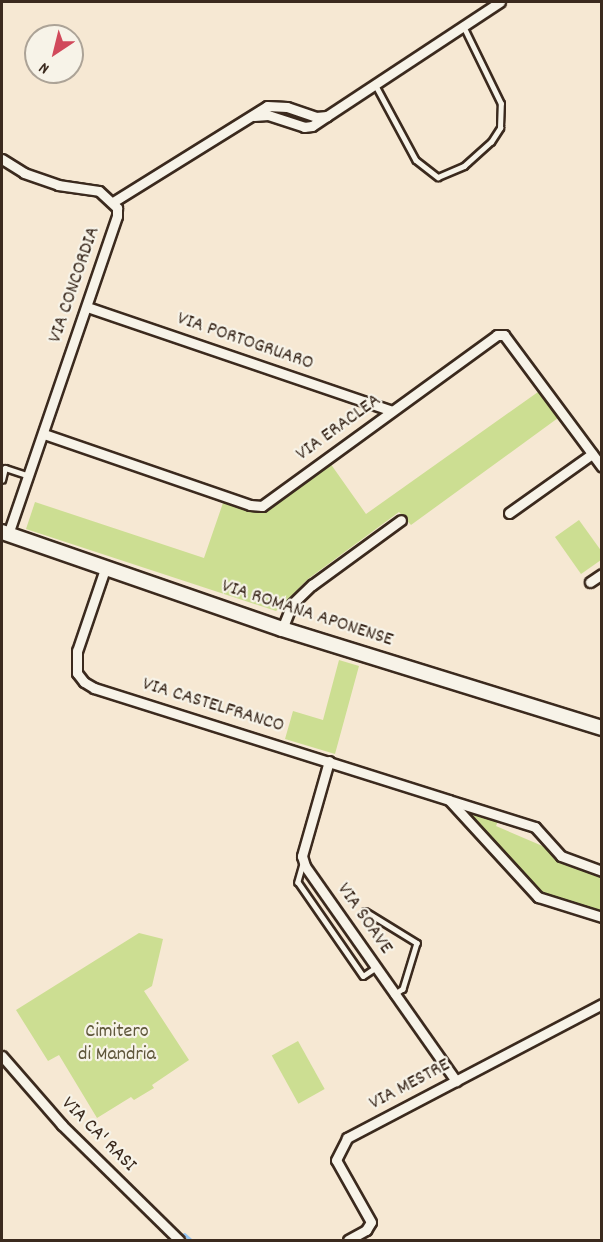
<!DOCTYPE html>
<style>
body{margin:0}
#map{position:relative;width:603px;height:1242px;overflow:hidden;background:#f6e8d3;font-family:Dekko,sans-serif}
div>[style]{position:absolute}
.green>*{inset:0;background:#ccde92;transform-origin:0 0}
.stream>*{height:3px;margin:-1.5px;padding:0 1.5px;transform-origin:1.5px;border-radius:1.5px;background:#97c6f2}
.roads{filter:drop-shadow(2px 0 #3b2a1e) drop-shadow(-2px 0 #3b2a1e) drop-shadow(0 2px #3b2a1e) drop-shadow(0 -2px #3b2a1e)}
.lane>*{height:4.5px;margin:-2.25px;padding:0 2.25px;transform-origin:2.25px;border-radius:2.25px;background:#f7f3e8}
.street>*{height:9px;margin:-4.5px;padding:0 4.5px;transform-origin:4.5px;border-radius:4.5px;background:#f7f3e8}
.secondary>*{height:14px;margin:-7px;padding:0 7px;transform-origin:7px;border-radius:7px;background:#f7f3e8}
span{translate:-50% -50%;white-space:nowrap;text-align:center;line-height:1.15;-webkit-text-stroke:4.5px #f7f3e8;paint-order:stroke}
.street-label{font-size:20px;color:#3b2a1e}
.park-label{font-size:20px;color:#5f573b}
.frame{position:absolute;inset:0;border:3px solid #3b2a1e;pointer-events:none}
.north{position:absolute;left:24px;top:24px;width:60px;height:60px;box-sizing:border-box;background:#f7f3e8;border:2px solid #aca397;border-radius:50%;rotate:215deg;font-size:16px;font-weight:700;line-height:24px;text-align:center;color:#3b2a1e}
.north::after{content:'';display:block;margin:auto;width:21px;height:27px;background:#d1495b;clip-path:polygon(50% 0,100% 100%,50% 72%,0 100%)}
</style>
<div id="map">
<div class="green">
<i style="clip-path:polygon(538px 392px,558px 418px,411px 525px,399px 512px,308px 579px,276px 611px,26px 529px,35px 502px,204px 558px,224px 500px,251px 510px,269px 507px,330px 463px,366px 514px)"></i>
<i style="clip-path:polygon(579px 520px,602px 552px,601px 560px,581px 574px,555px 537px)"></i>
<i style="clip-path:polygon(339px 660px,359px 666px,335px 754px,285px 739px,293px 711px,323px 720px)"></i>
<i style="clip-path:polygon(449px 800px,500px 816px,496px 826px,601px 871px,601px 917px,538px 897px)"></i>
<i style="clip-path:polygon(139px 933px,163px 939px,152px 986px,144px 991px,189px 1060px,152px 1085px,154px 1088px,134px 1100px,131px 1097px,97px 1118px,59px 1055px,48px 1061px,16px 1010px)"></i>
<i style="left:298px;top:1041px;width:55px;height:30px;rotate:61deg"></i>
</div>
<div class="stream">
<i style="left:184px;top:1234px;width:9px;rotate:41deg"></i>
</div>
<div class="roads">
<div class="lane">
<i style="left:375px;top:84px;width:86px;rotate:61.7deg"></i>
<i style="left:416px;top:160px;width:28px;rotate:38deg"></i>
<i style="left:438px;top:177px;width:28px;rotate:-23deg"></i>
<i style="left:464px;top:166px;width:36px;rotate:-42deg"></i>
<i style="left:491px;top:142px;width:17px;rotate:-57deg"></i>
<i style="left:500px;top:128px;width:24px;rotate:-88deg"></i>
<i style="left:501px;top:104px;width:87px;rotate:-116deg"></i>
<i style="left:2px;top:480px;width:12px;rotate:-76deg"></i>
<i style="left:5px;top:468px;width:25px;rotate:18deg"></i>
<i style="left:303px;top:864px;width:19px;rotate:106deg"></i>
<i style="left:298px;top:882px;width:114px;rotate:55.3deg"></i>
<i style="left:363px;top:976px;width:14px;rotate:-34deg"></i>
<i style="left:365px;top:911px;width:61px;rotate:31.6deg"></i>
<i style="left:417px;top:943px;width:48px;rotate:106.9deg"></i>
<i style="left:403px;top:989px;width:11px;rotate:146deg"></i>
</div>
<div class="street">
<i style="left:254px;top:116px;width:14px;rotate:-4deg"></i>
<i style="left:268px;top:115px;width:38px;rotate:18deg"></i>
<i style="left:304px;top:127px;width:8px;rotate:-7deg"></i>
<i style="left:312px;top:126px;width:18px;rotate:-34deg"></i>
<i style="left:2px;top:159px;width:26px;rotate:32deg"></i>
<i style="left:24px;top:173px;width:36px;rotate:19deg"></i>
<i style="left:58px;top:185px;width:41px;rotate:8.3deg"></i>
<i style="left:99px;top:191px;width:25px;rotate:43deg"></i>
<i style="left:117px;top:208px;width:8px;rotate:90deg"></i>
<i style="left:117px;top:216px;width:336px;rotate:108.9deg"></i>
<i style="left:113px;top:202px;width:181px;rotate:-31.9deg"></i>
<i style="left:267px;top:106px;width:20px;rotate:3deg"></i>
<i style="left:287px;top:107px;width:31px;rotate:19deg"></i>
<i style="left:316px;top:117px;width:11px;rotate:-5deg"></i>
<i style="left:327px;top:116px;width:207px;rotate:-33.4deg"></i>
<i style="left:87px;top:307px;width:322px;rotate:18.8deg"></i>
<i style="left:44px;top:434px;width:218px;rotate:19deg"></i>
<i style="left:250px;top:505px;width:12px;rotate:5deg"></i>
<i style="left:262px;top:506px;width:291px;rotate:-36deg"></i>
<i style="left:497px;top:335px;width:7px"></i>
<i style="left:504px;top:335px;width:164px;rotate:53.4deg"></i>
<i style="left:509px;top:513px;width:102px;rotate:-35.4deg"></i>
<i style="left:106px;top:566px;width:90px;rotate:108.8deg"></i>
<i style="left:77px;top:651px;width:22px;rotate:90deg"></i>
<i style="left:77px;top:673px;width:11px;rotate:52deg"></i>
<i style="left:84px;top:682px;width:12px;rotate:31deg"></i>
<i style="left:94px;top:688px;width:372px;rotate:17.5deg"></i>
<i style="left:449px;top:800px;width:132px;rotate:47.5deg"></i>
<i style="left:538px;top:897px;width:67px;rotate:17.4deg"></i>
<i style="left:590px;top:582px;width:14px;rotate:-34deg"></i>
<i style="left:282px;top:629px;width:27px;rotate:-68deg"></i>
<i style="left:292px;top:604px;width:28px;rotate:-44deg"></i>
<i style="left:312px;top:585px;width:110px;rotate:-36.1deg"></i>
<i style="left:329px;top:761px;width:99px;rotate:105.9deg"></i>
<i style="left:302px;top:856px;width:10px;rotate:73deg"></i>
<i style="left:305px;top:866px;width:263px;rotate:54.9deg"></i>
<i style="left:452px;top:801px;width:87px;rotate:17.4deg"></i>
<i style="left:535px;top:827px;width:39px;rotate:48deg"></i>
<i style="left:561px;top:856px;width:44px;rotate:20.1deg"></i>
<i style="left:2px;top:1056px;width:91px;rotate:49deg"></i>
<i style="left:62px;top:1125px;width:164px;rotate:44.5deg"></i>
<i style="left:348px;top:1240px;width:21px;rotate:-29deg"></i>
<i style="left:366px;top:1230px;width:9px;rotate:-58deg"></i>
<i style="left:371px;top:1222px;width:71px;rotate:-119.4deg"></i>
<i style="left:336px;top:1160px;width:25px;rotate:-63deg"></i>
<i style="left:347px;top:1138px;width:288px;rotate:-27.7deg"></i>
</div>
<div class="secondary">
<i style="left:2px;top:532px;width:296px;rotate:19.1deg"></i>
<i style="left:282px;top:629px;width:335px;rotate:17.2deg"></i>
</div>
</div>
<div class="street-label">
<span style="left:75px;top:285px;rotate:-71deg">VIA CONCORDIA</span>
<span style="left:245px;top:342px;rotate:19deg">VIA PORTOGRUARO</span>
<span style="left:339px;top:428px;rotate:-36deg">VIA ERACLEA</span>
<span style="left:307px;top:614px;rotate:18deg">VIA ROMANA APONENSE</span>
<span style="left:213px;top:706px;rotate:17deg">VIA CASTELFRANCO</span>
<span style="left:364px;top:919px;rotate:55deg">VIA SOAVE</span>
<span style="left:410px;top:1085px;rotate:-28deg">VIA MESTRE</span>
<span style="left:98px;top:1135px;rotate:45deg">VIA CA' RASI</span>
</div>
<div class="park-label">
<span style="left:117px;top:1044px">Cimitero<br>di Mandria</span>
</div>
<div class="frame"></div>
<div class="north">N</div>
</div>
